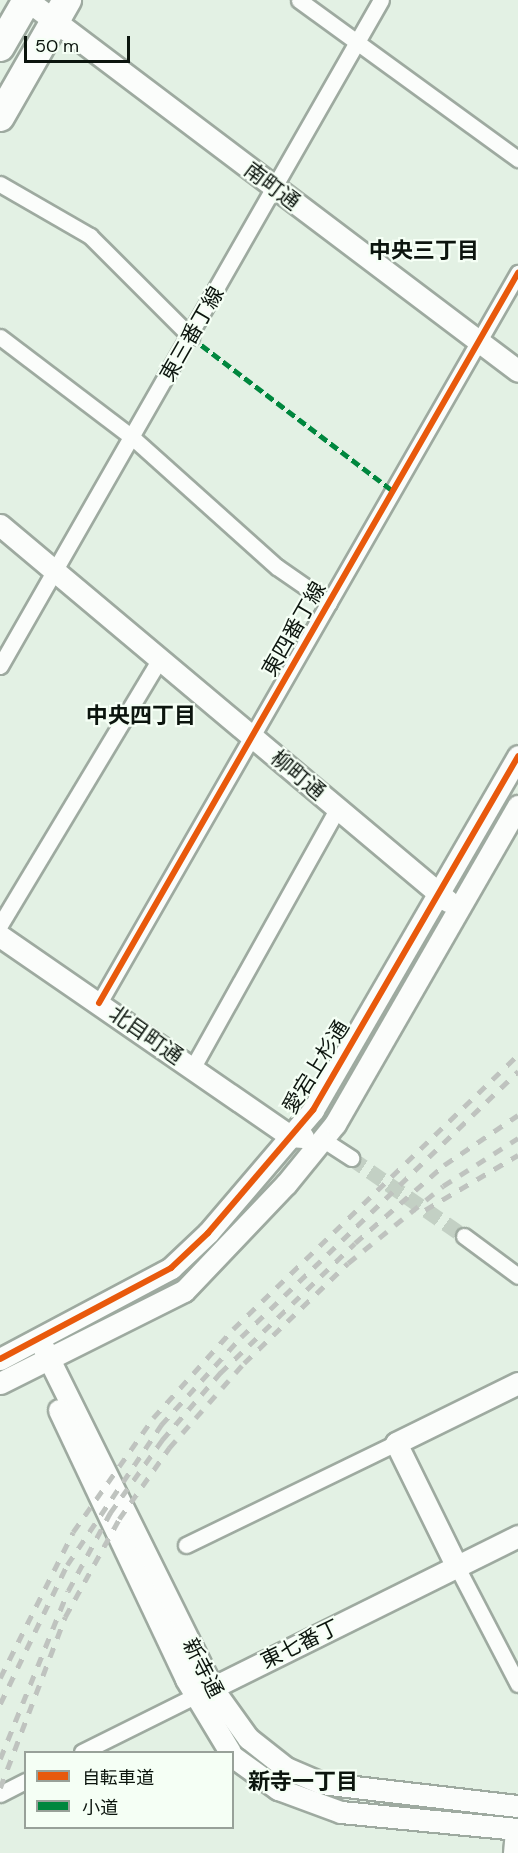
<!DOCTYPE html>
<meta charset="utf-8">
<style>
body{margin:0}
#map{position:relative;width:518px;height:1853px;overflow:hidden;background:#e3f1e4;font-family:"DM Sans","Noto Sans JP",sans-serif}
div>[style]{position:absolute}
.street-tunnel>*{height:15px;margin-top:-7.5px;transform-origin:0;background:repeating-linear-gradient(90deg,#c3d0c4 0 15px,transparent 0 23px)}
.roads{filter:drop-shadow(2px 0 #9eaaa0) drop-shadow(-2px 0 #9eaaa0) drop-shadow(0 2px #9eaaa0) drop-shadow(0 -2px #9eaaa0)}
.street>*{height:15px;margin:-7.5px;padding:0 7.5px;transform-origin:7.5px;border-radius:7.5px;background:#fbfdfb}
.secondary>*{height:21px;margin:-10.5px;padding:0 10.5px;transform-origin:10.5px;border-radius:10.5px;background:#fbfdfb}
.highway>*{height:28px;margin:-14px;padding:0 14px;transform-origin:14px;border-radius:14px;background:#fbfdfb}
.rail>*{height:4.5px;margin-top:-2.25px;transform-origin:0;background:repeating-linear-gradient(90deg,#bfc3bf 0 10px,transparent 0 20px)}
.quiet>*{height:4.5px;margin-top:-2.25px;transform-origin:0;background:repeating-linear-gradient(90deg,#00873e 0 9px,transparent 0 13.5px)}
.cycleway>*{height:6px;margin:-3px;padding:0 3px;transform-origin:3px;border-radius:3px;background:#e8590c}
span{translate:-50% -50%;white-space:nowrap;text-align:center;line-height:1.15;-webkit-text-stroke:4.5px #f5fff5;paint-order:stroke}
.street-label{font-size:21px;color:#0c150e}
.neighbourhood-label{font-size:22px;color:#0c150e;font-weight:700}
.legend{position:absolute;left:24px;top:1751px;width:210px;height:78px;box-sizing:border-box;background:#f5fff5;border:2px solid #98a199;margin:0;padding:8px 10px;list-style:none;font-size:18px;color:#0c150e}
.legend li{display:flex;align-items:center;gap:12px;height:30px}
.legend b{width:30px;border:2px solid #98a199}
.scale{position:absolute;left:24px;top:36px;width:106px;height:27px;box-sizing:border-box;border:3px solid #0c150e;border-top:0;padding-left:8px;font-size:18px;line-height:21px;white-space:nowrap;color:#0c150e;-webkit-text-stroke:4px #f5fff5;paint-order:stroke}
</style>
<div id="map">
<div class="street-tunnel">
<i style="left:351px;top:1158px;width:137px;rotate:34.6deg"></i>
</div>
<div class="roads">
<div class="street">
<i style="left:299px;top:0;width:271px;rotate:36deg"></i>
<i style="left:0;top:184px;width:104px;rotate:30deg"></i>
<i style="left:90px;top:236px;width:143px;rotate:45deg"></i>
<i style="left:0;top:337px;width:167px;rotate:37.2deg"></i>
<i style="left:133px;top:438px;width:193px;rotate:41.9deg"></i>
<i style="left:277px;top:567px;width:63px;rotate:34.7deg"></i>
<i style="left:0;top:666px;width:767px;rotate:-60.23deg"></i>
<i style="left:0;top:925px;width:310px;rotate:-59deg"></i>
<i style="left:99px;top:1003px;width:842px;rotate:-60.15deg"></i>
<i style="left:193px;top:1067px;width:295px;rotate:-60.8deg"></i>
<i style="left:322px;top:1139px;width:35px;rotate:33deg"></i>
<i style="left:464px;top:1236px;width:67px;rotate:36.5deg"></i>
<i style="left:186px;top:1545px;width:233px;rotate:-25.9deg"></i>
<i style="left:457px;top:1567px;width:132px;rotate:62.5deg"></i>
<i style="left:82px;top:1752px;width:137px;rotate:-26.4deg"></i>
<i style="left:0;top:1794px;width:29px;rotate:-27deg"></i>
<i style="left:511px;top:1853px;width:25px;rotate:-85deg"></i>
</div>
<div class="secondary">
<i style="left:27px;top:0;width:615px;rotate:37.07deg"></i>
<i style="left:0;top:525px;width:585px;rotate:40.01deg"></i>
<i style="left:0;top:936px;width:352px;rotate:34.6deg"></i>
<i style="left:290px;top:1136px;width:13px;rotate:4deg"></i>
<i style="left:44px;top:1349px;width:378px;rotate:63.6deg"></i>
<i style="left:212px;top:1688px;width:62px;rotate:54.2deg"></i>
<i style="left:248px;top:1738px;width:48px;rotate:38.3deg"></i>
<i style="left:286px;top:1768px;width:38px;rotate:23deg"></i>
<i style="left:321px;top:1783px;width:198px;rotate:6.7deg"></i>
<i style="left:0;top:1359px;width:194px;rotate:-28deg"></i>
<i style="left:171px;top:1268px;width:51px;rotate:-43.4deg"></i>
<i style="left:208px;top:1233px;width:162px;rotate:-49.5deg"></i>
<i style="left:313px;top:1110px;width:409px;rotate:-59.9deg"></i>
<i style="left:0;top:1383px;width:206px;rotate:-26.6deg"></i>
<i style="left:184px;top:1291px;width:148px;rotate:-46.4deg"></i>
<i style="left:286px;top:1184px;width:77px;rotate:-50.8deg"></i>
<i style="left:335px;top:1124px;width:367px;rotate:-60.1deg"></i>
<i style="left:59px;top:1410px;width:297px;rotate:64.7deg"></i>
<i style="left:186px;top:1679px;width:85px;rotate:58.9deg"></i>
<i style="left:457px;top:1567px;width:138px;rotate:-116.2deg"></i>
<i style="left:396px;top:1443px;width:136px;rotate:-26.2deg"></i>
<i style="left:212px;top:1688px;width:342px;rotate:-26.4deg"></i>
<i style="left:232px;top:1756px;width:57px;rotate:35.7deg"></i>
<i style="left:278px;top:1789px;width:67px;rotate:20.1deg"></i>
<i style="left:341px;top:1812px;width:178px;rotate:5.5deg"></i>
</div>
<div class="highway">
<i style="left:0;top:47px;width:54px;rotate:-60.1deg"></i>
<i style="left:0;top:117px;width:135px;rotate:-60.2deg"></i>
</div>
</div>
<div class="rail">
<i style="left:425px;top:1210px;width:108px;rotate:-30.6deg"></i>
<i style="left:0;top:1678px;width:163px;rotate:-63.4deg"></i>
<i style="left:73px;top:1532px;width:139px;rotate:-54.9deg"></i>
<i style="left:153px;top:1418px;width:120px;rotate:-48deg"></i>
<i style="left:233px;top:1329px;width:395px;rotate:-43.9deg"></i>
<i style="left:0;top:1704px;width:154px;rotate:-64.3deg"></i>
<i style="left:67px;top:1565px;width:169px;rotate:-56.1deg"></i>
<i style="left:161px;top:1425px;width:119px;rotate:-47.7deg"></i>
<i style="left:241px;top:1337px;width:384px;rotate:-43.8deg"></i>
<i style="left:0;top:1759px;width:181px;rotate:-68deg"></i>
<i style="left:68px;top:1591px;width:89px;rotate:-61.7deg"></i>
<i style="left:110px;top:1513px;width:90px;rotate:-54.5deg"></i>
<i style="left:162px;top:1440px;width:89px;rotate:-49.1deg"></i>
<i style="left:220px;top:1373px;width:187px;rotate:-43.9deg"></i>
<i style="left:355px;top:1243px;width:118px;rotate:-41.2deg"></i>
<i style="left:444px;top:1165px;width:89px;rotate:-34deg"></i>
<i style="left:0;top:1788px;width:183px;rotate:-69.2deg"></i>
<i style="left:65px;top:1617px;width:112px;rotate:-61.1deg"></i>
<i style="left:119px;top:1519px;width:87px;rotate:-54.8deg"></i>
<i style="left:169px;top:1448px;width:113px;rotate:-48.6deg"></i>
<i style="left:244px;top:1363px;width:144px;rotate:-43.9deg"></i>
<i style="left:348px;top:1263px;width:122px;rotate:-39deg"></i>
<i style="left:443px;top:1186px;width:89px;rotate:-32.6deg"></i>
</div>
<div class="quiet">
<i style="left:191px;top:337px;width:254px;rotate:37.3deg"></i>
</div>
<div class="cycleway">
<i style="left:99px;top:1003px;width:842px;rotate:-60.15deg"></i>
<i style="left:0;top:1359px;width:194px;rotate:-28deg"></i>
<i style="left:171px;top:1268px;width:51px;rotate:-43.4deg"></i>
<i style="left:208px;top:1233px;width:162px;rotate:-49.5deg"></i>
<i style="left:313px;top:1110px;width:409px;rotate:-59.9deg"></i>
</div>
<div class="street-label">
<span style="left:272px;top:186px;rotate:37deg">南町通</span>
<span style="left:192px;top:334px;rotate:-60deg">東三番丁線</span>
<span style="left:294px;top:629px;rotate:-60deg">東四番丁線</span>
<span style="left:298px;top:775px;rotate:40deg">柳町通</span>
<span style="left:146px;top:1035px;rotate:35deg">北目町通</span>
<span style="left:316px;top:1067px;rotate:-58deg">愛宕上杉通</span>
<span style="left:300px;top:1644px;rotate:-26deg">東七番丁</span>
<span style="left:203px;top:1668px;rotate:63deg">新寺通</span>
</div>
<div class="neighbourhood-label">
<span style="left:424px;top:251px">中央三丁目</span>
<span style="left:141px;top:716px">中央四丁目</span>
<span style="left:303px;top:1782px">新寺一丁目</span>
</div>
<ul class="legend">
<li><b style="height:8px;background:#e8590c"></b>自転車道</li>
<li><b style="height:8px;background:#00873e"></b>小道</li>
</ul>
<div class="scale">50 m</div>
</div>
